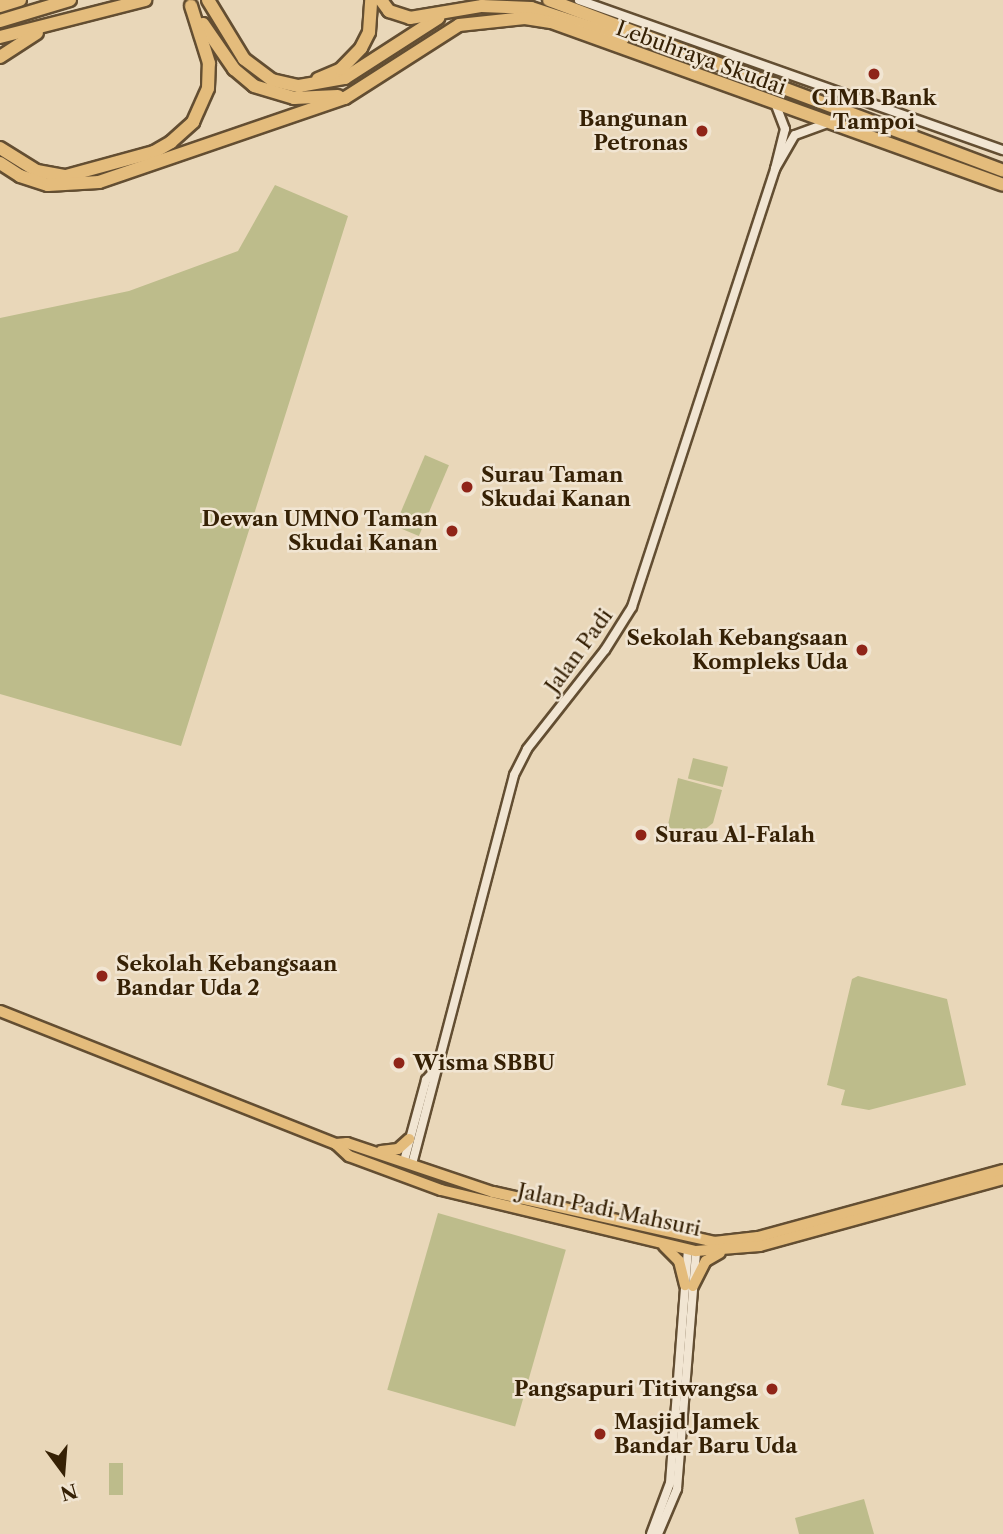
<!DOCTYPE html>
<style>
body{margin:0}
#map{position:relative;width:1003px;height:1534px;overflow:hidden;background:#e9d7b9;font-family:"Libre Caslon Text",serif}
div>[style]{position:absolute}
.green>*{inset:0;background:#bdbc8b;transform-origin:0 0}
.roads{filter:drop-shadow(2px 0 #634e32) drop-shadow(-2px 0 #634e32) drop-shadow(0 2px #634e32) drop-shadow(0 -2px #634e32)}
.minor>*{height:8px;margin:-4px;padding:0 4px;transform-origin:4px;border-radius:4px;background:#f1e5d2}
.major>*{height:10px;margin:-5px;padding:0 5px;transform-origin:5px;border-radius:5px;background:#e4bc7c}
.highway>*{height:12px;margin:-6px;padding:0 6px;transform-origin:6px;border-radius:6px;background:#e4bc7c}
.dots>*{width:19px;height:19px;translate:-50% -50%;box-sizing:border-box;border:4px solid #f1e5d2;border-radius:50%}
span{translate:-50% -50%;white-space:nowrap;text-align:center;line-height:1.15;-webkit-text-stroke:5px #f1e5d2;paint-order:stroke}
.street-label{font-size:21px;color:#362105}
.poi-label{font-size:21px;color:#362105;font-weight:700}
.right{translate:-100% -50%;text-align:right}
.left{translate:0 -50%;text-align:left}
.north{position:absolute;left:28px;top:1436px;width:70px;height:70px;-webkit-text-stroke:5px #f1e5d2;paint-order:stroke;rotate:164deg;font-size:19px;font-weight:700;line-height:28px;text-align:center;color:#362105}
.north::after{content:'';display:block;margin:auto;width:24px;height:32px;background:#362105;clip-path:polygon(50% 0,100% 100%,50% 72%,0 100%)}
</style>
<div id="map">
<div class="green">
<i style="clip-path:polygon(275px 185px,348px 216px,181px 746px,0 694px,0 318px,129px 291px,238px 251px)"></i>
<i style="left:425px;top:455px;width:26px;height:77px;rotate:23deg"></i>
<i style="left:693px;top:758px;width:36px;height:21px;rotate:14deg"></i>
<i style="clip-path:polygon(678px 778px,722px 790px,713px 823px,694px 838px,677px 836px,668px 825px)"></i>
<i style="clip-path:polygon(858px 976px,947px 999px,966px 1085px,869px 1110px,841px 1105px,845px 1090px,827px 1085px,852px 979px)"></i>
<i style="left:438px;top:1213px;width:133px;height:184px;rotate:16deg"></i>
<i style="left:109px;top:1463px;width:14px;height:32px"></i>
<i style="clip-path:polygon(864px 1499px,874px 1534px,799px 1534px,795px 1518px)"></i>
</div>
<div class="roads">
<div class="minor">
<i style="left:579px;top:0;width:450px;rotate:19.5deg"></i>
<i style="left:775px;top:169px;width:41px;rotate:-76deg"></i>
<i style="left:785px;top:129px;width:25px;rotate:-111deg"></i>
<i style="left:404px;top:1161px;width:84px;rotate:-74.8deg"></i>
<i style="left:426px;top:1080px;width:15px;rotate:-48deg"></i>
<i style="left:412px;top:1164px;width:402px;rotate:-75.3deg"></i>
<i style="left:514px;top:775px;width:29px;rotate:-63deg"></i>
<i style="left:527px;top:749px;width:126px;rotate:-51.8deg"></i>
<i style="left:605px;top:650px;width:51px;rotate:-57.9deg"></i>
<i style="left:632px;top:607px;width:461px;rotate:-71.9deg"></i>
<i style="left:775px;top:169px;width:39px;rotate:-60deg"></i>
<i style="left:795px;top:135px;width:32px;rotate:-20deg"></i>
<i style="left:651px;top:1534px;width:54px;rotate:-69.6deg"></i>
<i style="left:670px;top:1483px;width:234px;rotate:-85.6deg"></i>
<i style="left:658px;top:1534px;width:49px;rotate:-67.1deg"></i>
<i style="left:677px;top:1489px;width:239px;rotate:-85.4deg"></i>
</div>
<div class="major">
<i style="left:0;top:1011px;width:361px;rotate:21.6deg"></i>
<i style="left:336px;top:1144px;width:11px;rotate:-5deg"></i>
<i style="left:347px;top:1143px;width:154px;rotate:18.6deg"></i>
<i style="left:493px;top:1192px;width:227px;rotate:12.7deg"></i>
<i style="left:714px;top:1242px;width:44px;rotate:-6.5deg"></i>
<i style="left:758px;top:1237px;width:254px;rotate:-15.3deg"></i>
<i style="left:336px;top:1144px;width:18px;rotate:43deg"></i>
<i style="left:349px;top:1156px;width:98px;rotate:20.3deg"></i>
<i style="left:441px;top:1190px;width:262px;rotate:13.5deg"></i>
<i style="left:696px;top:1251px;width:64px;rotate:-4.5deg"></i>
<i style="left:760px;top:1246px;width:252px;rotate:-15.4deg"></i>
<i style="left:381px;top:1151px;width:17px;rotate:-7deg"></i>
<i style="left:398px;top:1149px;width:15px;rotate:-42deg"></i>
<i style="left:664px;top:1246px;width:21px;rotate:45deg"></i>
<i style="left:679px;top:1261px;width:25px;rotate:76deg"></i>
<i style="left:693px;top:1286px;width:28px;rotate:-63deg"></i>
<i style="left:706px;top:1261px;width:16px;rotate:-30deg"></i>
</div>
<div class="highway">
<i style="left:208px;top:0;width:69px;rotate:58.6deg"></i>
<i style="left:244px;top:59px;width:35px;rotate:37deg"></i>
<i style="left:272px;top:80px;width:28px;rotate:13deg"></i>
<i style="left:299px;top:86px;width:47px;rotate:-9.9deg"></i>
<i style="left:345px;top:78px;width:111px;rotate:-32.8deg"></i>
<i style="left:381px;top:0;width:14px;rotate:54deg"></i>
<i style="left:389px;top:11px;width:22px;rotate:18deg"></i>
<i style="left:410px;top:18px;width:73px;rotate:-9.5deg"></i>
<i style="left:482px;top:6px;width:49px;rotate:2.3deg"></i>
<i style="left:531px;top:8px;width:97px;rotate:18.1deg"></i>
<i style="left:549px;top:0;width:485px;rotate:20.6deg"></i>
<i style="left:0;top:6px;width:21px;rotate:-17deg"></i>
<i style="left:0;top:21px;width:73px;rotate:-16.7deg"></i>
<i style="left:203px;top:24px;width:55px;rotate:55.4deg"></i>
<i style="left:234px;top:69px;width:26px;rotate:40deg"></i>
<i style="left:254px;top:86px;width:42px;rotate:16.7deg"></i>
<i style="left:294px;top:98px;width:44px;rotate:-2.6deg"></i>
<i style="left:0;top:37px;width:150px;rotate:-14.3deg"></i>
<i style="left:0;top:57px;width:44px;rotate:-33deg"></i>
<i style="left:318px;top:79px;width:25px;rotate:-23deg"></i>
<i style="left:341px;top:69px;width:29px;rotate:-46deg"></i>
<i style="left:361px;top:48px;width:18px;rotate:-63deg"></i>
<i style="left:369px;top:32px;width:32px;rotate:-86deg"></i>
<i style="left:0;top:148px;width:44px;rotate:31.9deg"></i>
<i style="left:37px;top:171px;width:29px;rotate:10deg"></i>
<i style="left:66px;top:176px;width:91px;rotate:-15.3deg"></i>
<i style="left:154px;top:152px;width:20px;rotate:-30deg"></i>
<i style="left:171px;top:142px;width:30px;rotate:-42deg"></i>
<i style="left:193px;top:122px;width:37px;rotate:-66deg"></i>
<i style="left:208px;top:88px;width:25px;rotate:-88deg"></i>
<i style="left:209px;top:63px;width:60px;rotate:-107.5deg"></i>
<i style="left:0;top:163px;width:24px;rotate:33deg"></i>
<i style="left:20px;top:176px;width:29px;rotate:18deg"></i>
<i style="left:48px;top:185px;width:51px;rotate:-3.4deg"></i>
<i style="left:99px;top:182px;width:260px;rotate:-18.9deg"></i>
<i style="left:345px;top:98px;width:135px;rotate:-32.6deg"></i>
<i style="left:459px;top:25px;width:66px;rotate:-6.1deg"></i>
<i style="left:525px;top:18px;width:26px;rotate:9deg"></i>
<i style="left:551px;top:22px;width:480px;rotate:19.8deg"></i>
</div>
</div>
<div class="dots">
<i style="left:874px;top:74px;background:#8f2418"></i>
<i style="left:702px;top:131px;background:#8f2418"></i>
<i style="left:467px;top:487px;background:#8f2418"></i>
<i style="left:452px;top:531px;background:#8f2418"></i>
<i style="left:862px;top:650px;background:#8f2418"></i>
<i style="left:641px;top:835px;background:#8f2418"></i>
<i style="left:102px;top:976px;background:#8f2418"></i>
<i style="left:399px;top:1063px;background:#8f2418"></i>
<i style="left:772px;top:1389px;background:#8f2418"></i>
<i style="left:600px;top:1434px;background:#8f2418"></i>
</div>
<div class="street-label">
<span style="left:701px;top:58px;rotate:20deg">Lebuhraya Skudai</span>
<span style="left:579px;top:651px;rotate:-54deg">Jalan Padi</span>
<span style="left:609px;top:1210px;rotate:12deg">Jalan Padi Mahsuri</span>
</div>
<div class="poi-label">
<span style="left:874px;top:110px">CIMB Bank<br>Tampoi</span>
<span class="right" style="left:688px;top:131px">Bangunan<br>Petronas</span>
<span class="left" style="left:481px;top:487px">Surau Taman<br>Skudai Kanan</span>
<span class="right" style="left:438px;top:531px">Dewan UMNO Taman<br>Skudai Kanan</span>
<span class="right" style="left:848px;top:650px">Sekolah Kebangsaan<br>Kompleks Uda</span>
<span class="left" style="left:655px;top:835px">Surau Al-Falah</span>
<span class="left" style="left:116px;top:976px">Sekolah Kebangsaan<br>Bandar Uda 2</span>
<span class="left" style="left:413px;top:1063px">Wisma SBBU</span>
<span class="right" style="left:758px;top:1389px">Pangsapuri Titiwangsa</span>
<span class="left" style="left:614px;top:1434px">Masjid Jamek<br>Bandar Baru Uda</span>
</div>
<div class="north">N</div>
</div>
